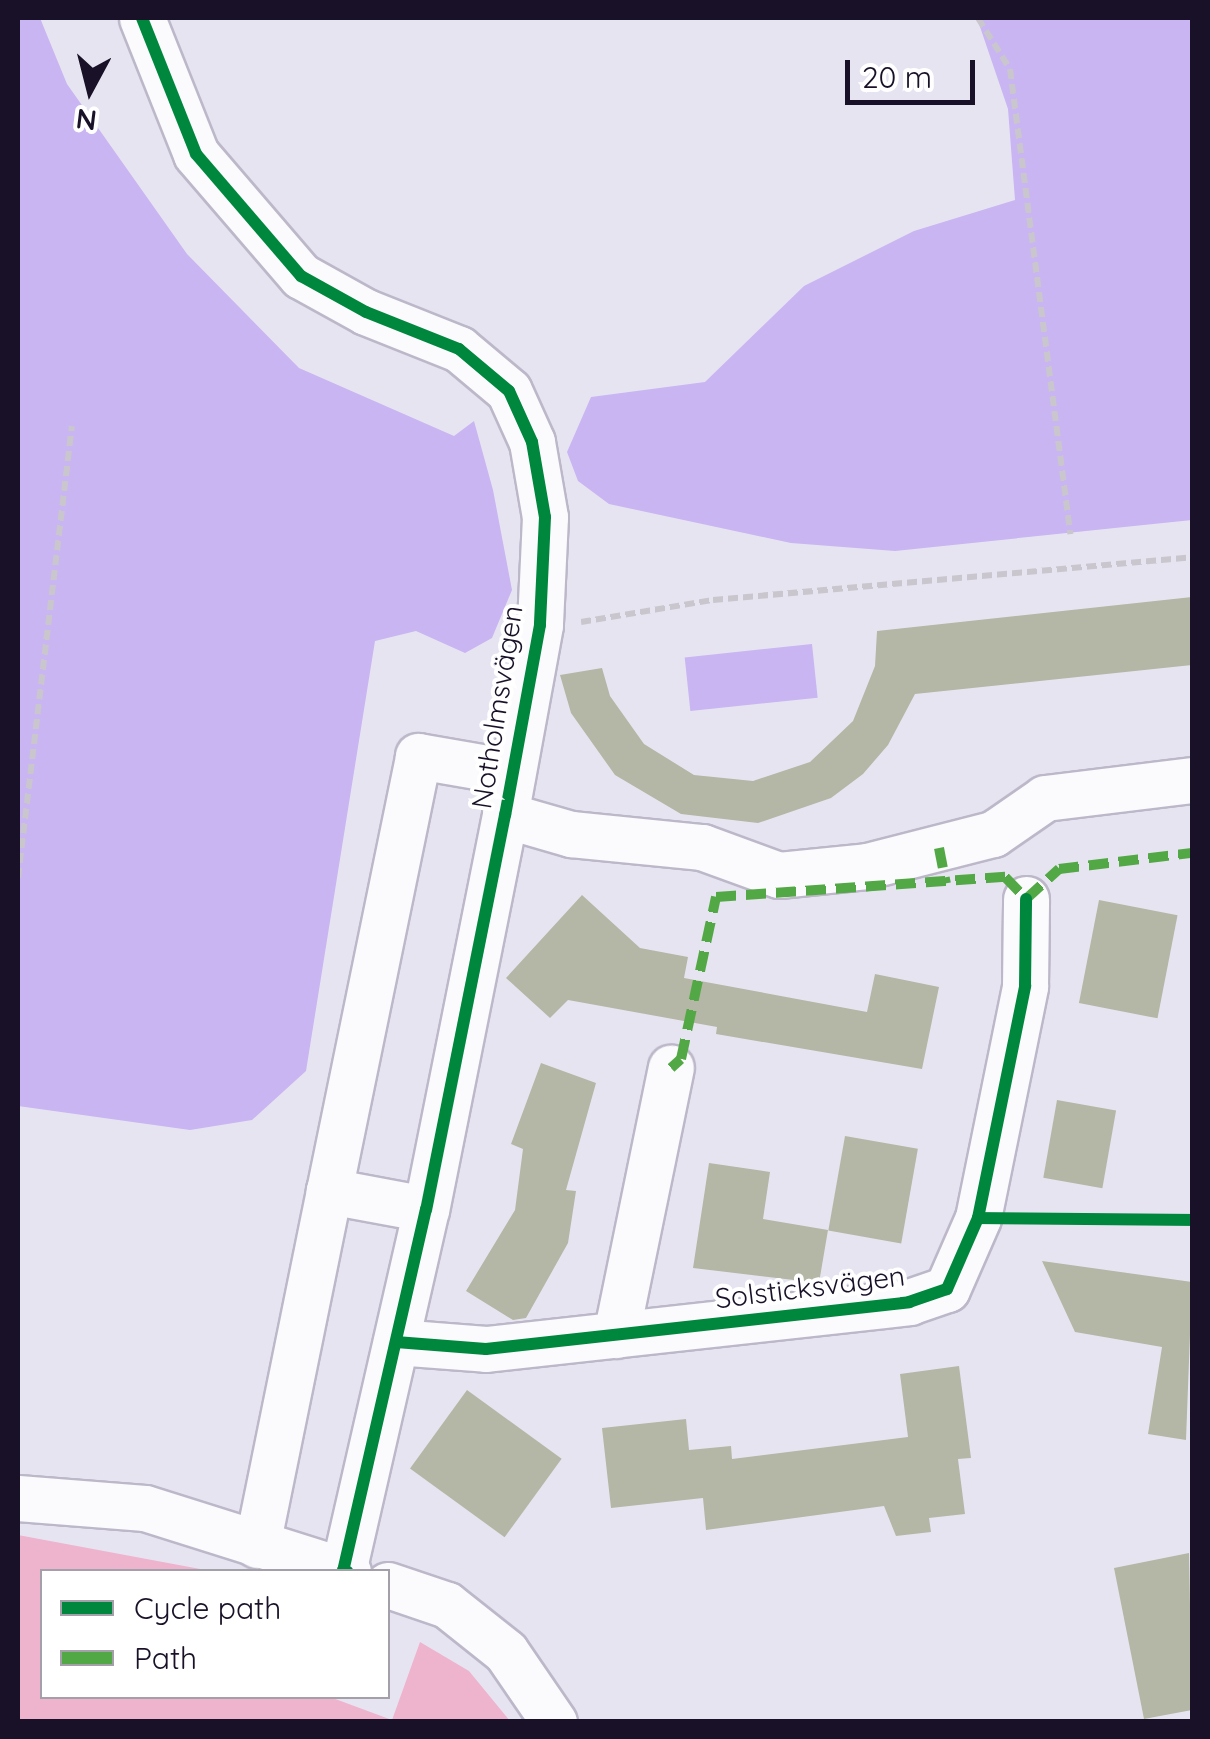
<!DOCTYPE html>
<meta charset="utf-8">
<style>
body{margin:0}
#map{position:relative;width:1210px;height:1739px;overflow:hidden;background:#e7e4f1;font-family:Quicksand,sans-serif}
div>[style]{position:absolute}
.green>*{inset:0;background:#eeb4ce}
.water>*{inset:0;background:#c8b5f2;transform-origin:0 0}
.building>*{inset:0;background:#b4b7a5;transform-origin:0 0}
.path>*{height:6px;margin-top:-3px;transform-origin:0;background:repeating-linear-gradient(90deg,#c9c6cd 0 10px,transparent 0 15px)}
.roads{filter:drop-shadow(2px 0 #bdb8c9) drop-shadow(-2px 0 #bdb8c9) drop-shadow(0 2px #bdb8c9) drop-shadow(0 -2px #bdb8c9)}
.minor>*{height:45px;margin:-22.5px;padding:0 22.5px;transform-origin:22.5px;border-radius:22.5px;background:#fbfbfd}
.quiet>*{height:10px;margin-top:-5px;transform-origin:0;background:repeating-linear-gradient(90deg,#52a844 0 20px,transparent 0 30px)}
.cycleway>*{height:12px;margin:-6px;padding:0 6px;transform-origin:6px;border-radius:6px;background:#00873e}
span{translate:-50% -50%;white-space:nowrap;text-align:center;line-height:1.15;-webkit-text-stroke:8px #fff;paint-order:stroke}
.street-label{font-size:28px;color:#191127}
.frame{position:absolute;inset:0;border:20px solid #191127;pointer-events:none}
.legend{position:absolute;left:40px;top:1569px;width:350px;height:130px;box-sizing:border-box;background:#fff;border:2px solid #a3a0a9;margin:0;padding:12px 18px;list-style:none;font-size:30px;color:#191127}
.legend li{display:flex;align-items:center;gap:20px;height:50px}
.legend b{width:50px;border:2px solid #a3a0a9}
.north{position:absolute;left:40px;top:40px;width:100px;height:100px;-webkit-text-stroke:8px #fff;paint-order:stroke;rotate:187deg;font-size:28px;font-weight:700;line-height:40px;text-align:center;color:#191127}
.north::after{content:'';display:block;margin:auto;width:35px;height:45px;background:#191127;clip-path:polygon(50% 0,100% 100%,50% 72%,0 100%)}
.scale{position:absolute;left:845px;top:60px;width:130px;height:45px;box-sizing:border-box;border:5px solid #191127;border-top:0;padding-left:12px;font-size:30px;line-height:35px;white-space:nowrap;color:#191127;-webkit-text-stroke:8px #fff;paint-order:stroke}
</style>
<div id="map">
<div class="green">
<i style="clip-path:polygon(18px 1535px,211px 1571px,42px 1572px,42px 1696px,330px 1697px,392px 1720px,420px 1642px,469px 1671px,510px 1721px,18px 1721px)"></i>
</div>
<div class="water">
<i style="clip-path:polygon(18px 18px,40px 18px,67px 84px,187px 254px,299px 368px,454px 436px,474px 421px,493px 490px,512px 590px,492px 638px,465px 653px,416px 631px,375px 641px,306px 1071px,252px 1120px,190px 1130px,18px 1106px)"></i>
<i style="clip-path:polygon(977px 18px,1192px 18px,1192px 520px,895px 551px,791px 543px,609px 504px,578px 481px,567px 452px,591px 397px,705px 382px,804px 286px,914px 231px,1015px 200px,1008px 109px)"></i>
<i style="left:812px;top:644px;width:54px;height:128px;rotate:84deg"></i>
</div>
<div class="building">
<i style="clip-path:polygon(1192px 597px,1192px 665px,915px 694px,888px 745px,863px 774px,831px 798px,758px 823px,681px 814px,615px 775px,571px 713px,560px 675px,602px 668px,610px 696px,644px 744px,694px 775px,753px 781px,810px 762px,853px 721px,875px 666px,877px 631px)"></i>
<i style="clip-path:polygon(582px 895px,640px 948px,688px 957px,684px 978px,867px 1012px,875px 974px,939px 987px,922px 1069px,716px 1034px,717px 1027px,568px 1000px,550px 1018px,506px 978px)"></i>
<i style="left:1099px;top:900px;width:80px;height:105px;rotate:11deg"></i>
<i style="clip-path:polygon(541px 1063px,596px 1083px,566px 1190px,576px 1191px,568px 1243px,526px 1318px,513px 1320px,466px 1291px,515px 1210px,523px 1149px,511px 1144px)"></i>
<i style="left:1057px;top:1100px;width:60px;height:79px;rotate:10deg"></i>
<i style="left:845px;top:1136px;width:74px;height:96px;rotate:10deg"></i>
<i style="clip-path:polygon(709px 1163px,770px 1172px,763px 1219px,828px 1230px,819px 1283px,693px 1268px)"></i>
<i style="clip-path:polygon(1042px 1261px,1192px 1282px,1186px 1440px,1148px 1434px,1162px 1347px,1075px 1332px)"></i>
<i style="clip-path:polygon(959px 1366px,971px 1458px,958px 1459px,965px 1514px,929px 1518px,931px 1532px,896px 1536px,884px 1506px,706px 1530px,703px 1498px,611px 1508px,602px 1428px,686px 1419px,689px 1450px,731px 1446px,732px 1459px,908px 1437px,900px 1374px)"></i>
<i style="left:467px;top:1390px;width:117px;height:97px;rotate:36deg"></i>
<i style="clip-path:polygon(1189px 1553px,1192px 1710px,1144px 1719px,1114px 1568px)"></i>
</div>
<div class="path">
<i style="left:978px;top:18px;width:60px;rotate:57.9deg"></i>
<i style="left:1010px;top:69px;width:469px;rotate:82.6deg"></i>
<i style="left:581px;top:622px;width:134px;rotate:-9.5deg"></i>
<i style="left:713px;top:600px;width:481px;rotate:-5.1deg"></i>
<i style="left:18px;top:878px;width:455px;rotate:-83.2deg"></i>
</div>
<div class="roads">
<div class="minor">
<i style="left:142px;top:18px;width:146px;rotate:68.3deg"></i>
<i style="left:196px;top:154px;width:161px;rotate:49.3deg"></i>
<i style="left:301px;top:276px;width:74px;rotate:29deg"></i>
<i style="left:366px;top:312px;width:100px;rotate:21.7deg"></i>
<i style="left:459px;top:349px;width:65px;rotate:40deg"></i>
<i style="left:509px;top:391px;width:56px;rotate:65.7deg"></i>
<i style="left:532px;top:442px;width:76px;rotate:80.2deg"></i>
<i style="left:545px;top:517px;width:108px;rotate:92.7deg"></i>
<i style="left:540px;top:625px;width:193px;rotate:100.4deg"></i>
<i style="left:505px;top:815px;width:402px;rotate:101.3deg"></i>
<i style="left:426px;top:1209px;width:370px;rotate:102.9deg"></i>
<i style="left:505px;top:815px;width:69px;rotate:16.1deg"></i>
<i style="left:571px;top:834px;width:132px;rotate:5.7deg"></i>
<i style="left:702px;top:847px;width:82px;rotate:20deg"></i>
<i style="left:779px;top:875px;width:88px;rotate:-5.8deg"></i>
<i style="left:867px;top:866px;width:130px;rotate:-14.3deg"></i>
<i style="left:993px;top:834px;width:63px;rotate:-34.7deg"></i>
<i style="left:1045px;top:798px;width:148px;rotate:-7deg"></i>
<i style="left:426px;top:1209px;width:99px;rotate:-169.5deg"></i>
<i style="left:329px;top:1191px;width:444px;rotate:-78.4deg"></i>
<i style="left:418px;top:756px;width:94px;rotate:9.8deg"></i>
<i style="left:616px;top:1335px;width:273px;rotate:-78.4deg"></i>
<i style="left:396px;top:1342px;width:90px;rotate:4.4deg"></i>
<i style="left:486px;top:1349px;width:426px;rotate:-6.3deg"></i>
<i style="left:909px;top:1302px;width:40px;rotate:-18.9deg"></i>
<i style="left:947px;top:1289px;width:77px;rotate:-66.4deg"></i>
<i style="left:978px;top:1218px;width:237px;rotate:-78.5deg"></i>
<i style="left:1025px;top:986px;width:87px;rotate:-89.3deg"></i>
<i style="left:18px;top:1498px;width:127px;rotate:4.5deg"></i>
<i style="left:145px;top:1508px;width:213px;rotate:17.5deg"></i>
<i style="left:257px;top:1545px;width:361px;rotate:-78.5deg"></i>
<i style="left:388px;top:1585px;width:62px;rotate:18.7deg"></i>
<i style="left:447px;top:1605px;width:75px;rotate:38.5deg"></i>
<i style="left:506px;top:1652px;width:85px;rotate:55.6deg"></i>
</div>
</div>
<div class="quiet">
<i style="left:939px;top:848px;width:36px;rotate:79deg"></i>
<i style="left:671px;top:1068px;width:13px;rotate:-42deg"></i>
<i style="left:681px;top:1059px;width:166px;rotate:-77.8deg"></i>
<i style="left:716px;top:897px;width:290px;rotate:-4deg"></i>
<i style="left:1005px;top:877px;width:30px;rotate:46deg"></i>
<i style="left:1026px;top:899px;width:45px;rotate:-42.3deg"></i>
<i style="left:1059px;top:869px;width:134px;rotate:-6.9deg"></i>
</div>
<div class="cycleway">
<i style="left:142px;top:18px;width:146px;rotate:68.3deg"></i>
<i style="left:196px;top:154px;width:161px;rotate:49.3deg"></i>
<i style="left:301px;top:276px;width:74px;rotate:29deg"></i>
<i style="left:366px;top:312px;width:100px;rotate:21.7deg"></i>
<i style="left:459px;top:349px;width:65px;rotate:40deg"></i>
<i style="left:509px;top:391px;width:56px;rotate:65.7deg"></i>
<i style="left:532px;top:442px;width:76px;rotate:80.2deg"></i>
<i style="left:545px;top:517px;width:108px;rotate:92.7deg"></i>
<i style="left:540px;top:625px;width:193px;rotate:100.4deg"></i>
<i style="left:505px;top:815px;width:402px;rotate:101.3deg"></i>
<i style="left:426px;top:1209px;width:370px;rotate:102.9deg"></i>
<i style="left:343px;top:1570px;width:5px;rotate:22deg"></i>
<i style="left:978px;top:1218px;width:214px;rotate:0.5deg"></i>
<i style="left:396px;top:1342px;width:90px;rotate:4.4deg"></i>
<i style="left:486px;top:1349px;width:426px;rotate:-6.3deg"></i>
<i style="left:909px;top:1302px;width:40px;rotate:-18.9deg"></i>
<i style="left:947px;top:1289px;width:77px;rotate:-66.4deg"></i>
<i style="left:978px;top:1218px;width:237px;rotate:-78.5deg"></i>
<i style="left:1025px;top:986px;width:87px;rotate:-89.3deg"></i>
</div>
<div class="street-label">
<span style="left:497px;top:707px;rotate:-81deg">Notholmsvägen</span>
<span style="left:810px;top:1287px;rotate:-7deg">Solsticksvägen</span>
</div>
<div class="frame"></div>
<ul class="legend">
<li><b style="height:12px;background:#00873e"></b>Cycle path</li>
<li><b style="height:12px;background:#52a844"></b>Path</li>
</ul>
<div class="north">N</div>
<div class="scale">20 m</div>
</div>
